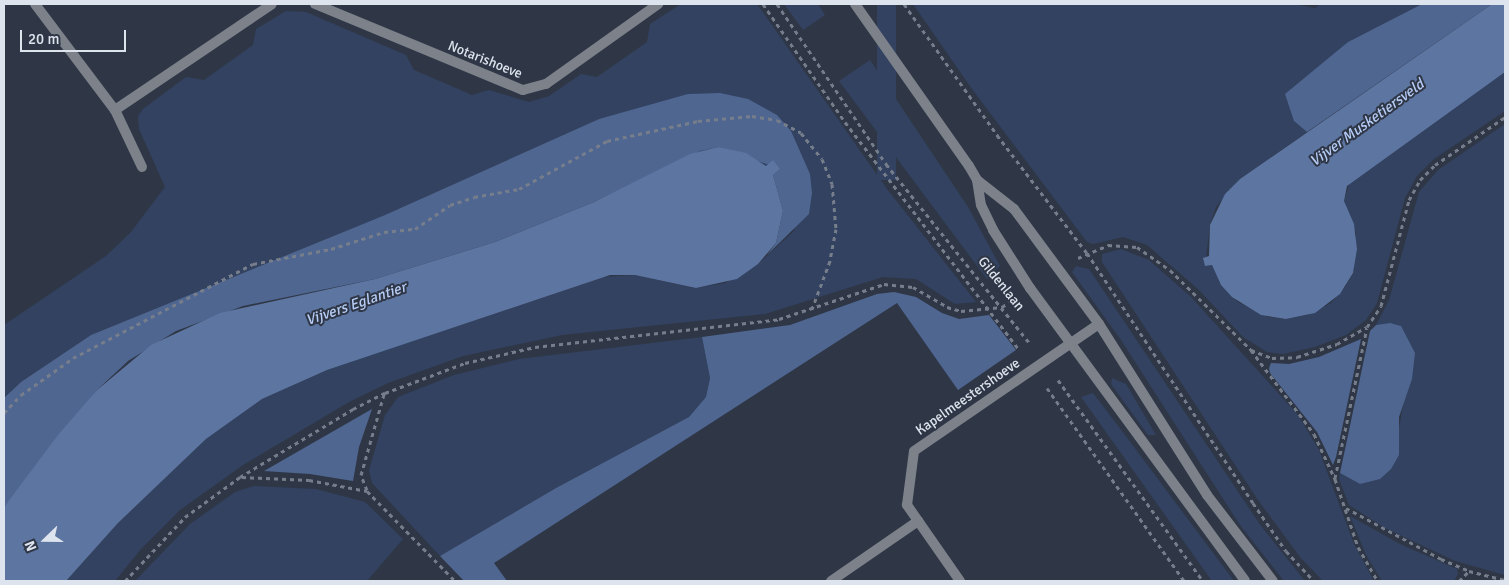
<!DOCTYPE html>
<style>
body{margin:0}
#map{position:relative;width:1509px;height:585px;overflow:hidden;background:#2f3747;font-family:Signika,sans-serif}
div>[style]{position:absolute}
.green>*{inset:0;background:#324260;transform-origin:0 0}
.forest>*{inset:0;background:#4f6691}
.water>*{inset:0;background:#5d75a1}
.path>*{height:3px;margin-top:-1.5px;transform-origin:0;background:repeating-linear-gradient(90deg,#767d8b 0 4px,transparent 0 8px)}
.minor>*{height:10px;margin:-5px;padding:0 5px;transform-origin:5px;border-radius:5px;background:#7d828a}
.tertiary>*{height:10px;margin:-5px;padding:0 5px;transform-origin:5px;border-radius:5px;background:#7d828a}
span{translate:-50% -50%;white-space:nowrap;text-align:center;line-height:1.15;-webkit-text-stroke:4px #2f3747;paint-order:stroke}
.street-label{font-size:14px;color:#dee4ee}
.water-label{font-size:15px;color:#b6ccf5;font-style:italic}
.frame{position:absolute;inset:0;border:5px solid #dee4ee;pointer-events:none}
.north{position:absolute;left:20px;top:515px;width:50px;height:50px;-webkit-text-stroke:4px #2f3747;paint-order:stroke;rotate:248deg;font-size:14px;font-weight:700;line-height:20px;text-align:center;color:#dee4ee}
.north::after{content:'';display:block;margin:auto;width:18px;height:22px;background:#dee4ee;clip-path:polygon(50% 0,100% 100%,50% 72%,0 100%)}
.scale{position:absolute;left:20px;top:30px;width:106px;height:22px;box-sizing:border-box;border:2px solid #dee4ee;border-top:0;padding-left:6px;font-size:15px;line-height:18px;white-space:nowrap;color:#dee4ee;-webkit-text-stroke:4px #2f3747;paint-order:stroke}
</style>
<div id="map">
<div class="green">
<i style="clip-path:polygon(681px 4px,757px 4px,887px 189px,976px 302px,955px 304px,916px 279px,883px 277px,765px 314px,562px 335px,463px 356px,388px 383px,349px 402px,243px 465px,180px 510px,141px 549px,115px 581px,66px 581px,118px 523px,206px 439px,262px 399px,327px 370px,599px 277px,635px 275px,695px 288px,725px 283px,758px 264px,795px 230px,643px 108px,599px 119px,385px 215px,91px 335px,21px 382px,4px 398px,4px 325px,106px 256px,131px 232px,165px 187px,139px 129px,138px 116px,143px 109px,186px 77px,204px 80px,253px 45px,256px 29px,286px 11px,306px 12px,406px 55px,414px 70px,472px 95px,489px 90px,529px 102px,549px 96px,581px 74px,597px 77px,647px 42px,650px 24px)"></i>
<i style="clip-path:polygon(784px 4px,818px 4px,825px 15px,803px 30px)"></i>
<i style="left:877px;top:4px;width:19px;height:176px"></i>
<i style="clip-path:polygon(913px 4px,1294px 4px,1315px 8px,1321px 4px,1422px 4px,1348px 42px,1294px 121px,1307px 132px,1240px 179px,1216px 207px,1210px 225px,1205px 266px,1212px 265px,1221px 285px,1238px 302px,1268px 317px,1286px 319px,1308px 315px,1331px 303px,1346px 286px,1353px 273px,1356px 233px,1344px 201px,1350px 181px,1505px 72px,1505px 111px,1434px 159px,1417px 176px,1405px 198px,1377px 303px,1366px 320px,1346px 335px,1315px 347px,1283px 354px,1267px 352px,1243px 337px,1198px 289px,1147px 245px,1123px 237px,1093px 244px,1087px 242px,972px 89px)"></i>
<i style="clip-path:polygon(870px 60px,968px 207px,1000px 266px,987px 279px,839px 81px)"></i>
<i style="clip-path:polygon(1505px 124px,1505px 575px,1455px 561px,1385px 528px,1349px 505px,1339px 479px,1340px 473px,1360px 484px,1399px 455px,1398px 434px,1404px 400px,1390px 323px,1376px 325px,1389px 300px,1419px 192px,1438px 170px)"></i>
<i style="clip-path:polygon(1121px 249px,1149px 260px,1191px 297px,1298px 415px,1319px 450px,1354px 544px,1374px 581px,1323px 581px,1300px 557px,1258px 500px,1102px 262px,1102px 254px)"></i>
<i style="clip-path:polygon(1076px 266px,1089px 269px,1261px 526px,1305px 581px,1284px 581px,1240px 525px,1121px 340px,1072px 272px)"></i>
<i style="clip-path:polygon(702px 337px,710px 378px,706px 397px,689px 417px,556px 488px,440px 556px,372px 483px,369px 470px,385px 415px,398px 397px,454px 375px,519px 359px)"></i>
<i style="clip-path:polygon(1112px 378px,1126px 384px,1156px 435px,1148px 435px,1111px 384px)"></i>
<i style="clip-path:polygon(1093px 393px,1128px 439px,1234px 581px,1212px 581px,1081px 397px)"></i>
<i style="clip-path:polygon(254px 486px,316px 489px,365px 502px,403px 539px,367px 581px,135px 581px,190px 524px,235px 492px)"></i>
<i style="clip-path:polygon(1350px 516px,1400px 544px,1457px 569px,1458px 574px,1454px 581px,1382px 581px,1366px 555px)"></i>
</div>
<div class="forest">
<i style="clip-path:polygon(1422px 4px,1492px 4px,1307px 132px,1294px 121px,1285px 94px,1348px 42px)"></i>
<i style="clip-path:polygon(720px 93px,748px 99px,777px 115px,791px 131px,810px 174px,812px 193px,809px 214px,767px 255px,776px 243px,783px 211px,773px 175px,780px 169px,718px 147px,700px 151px,594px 202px,495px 242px,375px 279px,243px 306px,176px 331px,128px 361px,97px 390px,4px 507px,4px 398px,21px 382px,91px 335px,385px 215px,599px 119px,688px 94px)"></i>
<i style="clip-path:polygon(894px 292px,916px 297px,942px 313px,959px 319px,989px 315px,1016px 350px,958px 390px,897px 303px,494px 563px,507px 581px,464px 581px,440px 556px,556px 488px,689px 417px,706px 397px,710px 378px,702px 337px,790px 325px,877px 294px)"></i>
<i style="clip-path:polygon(1390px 323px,1401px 326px,1415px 353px,1412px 379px,1399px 417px,1399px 455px,1391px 469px,1380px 479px,1360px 484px,1340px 473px,1370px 331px,1376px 325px)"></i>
<i style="clip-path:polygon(1361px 339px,1336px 457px,1333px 465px,1317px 432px,1270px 373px,1269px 368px,1271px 363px,1289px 364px,1319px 357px)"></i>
<i style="clip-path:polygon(372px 409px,359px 447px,353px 481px,310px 474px,264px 471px)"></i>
</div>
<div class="water">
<i style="clip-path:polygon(1492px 4px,1505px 4px,1505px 72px,1347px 186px,1344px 201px,1354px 224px,1357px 249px,1353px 273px,1340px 294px,1315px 313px,1286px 319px,1261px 315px,1232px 297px,1221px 285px,1212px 265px,1205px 266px,1203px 258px,1209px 256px,1210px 225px,1225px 194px,1240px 179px)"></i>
<i style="clip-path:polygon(718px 147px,746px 153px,766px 166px,773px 160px,780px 169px,773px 175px,783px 211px,776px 243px,758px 264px,737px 279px,696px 288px,635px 275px,610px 275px,327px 370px,262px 399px,206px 439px,118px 523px,66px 581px,4px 581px,4px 507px,58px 435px,97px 390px,151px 345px,220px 313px,375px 279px,495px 242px,594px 202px,690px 154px)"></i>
</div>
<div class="path">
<i style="left:763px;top:4px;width:144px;rotate:55.2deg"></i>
<i style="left:845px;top:122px;width:288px;rotate:52.6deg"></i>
<i style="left:777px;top:4px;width:194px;rotate:55.7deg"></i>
<i style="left:886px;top:164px;width:231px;rotate:51.3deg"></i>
<i style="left:904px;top:4px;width:161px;rotate:54.6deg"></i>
<i style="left:997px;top:135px;width:148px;rotate:52.7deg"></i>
<i style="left:1087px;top:253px;width:300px;rotate:56.4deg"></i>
<i style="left:1253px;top:503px;width:58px;rotate:55.5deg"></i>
<i style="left:1286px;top:551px;width:41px;rotate:47deg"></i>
<i style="left:1078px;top:258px;width:33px;rotate:-23deg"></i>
<i style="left:1108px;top:245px;width:29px;rotate:4deg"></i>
<i style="left:1137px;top:247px;width:40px;rotate:34.9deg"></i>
<i style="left:1170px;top:270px;width:114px;rotate:44.6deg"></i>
<i style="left:1251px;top:350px;width:105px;rotate:53.1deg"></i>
<i style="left:1314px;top:434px;width:50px;rotate:65deg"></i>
<i style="left:1335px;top:479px;width:72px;rotate:71.3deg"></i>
<i style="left:1358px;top:547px;width:39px;rotate:60deg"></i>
<i style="left:1251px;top:350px;width:22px;rotate:21deg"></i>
<i style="left:1272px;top:358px;width:25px;rotate:-2deg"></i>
<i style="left:1297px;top:357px;width:42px;rotate:-18deg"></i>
<i style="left:1337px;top:344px;width:34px;rotate:-30deg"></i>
<i style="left:1367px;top:327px;width:25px;rotate:-56deg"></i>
<i style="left:1381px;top:306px;width:110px;rotate:-75.2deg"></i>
<i style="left:1409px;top:200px;width:23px;rotate:-61deg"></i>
<i style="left:1420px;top:180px;width:21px;rotate:-45deg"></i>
<i style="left:1435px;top:165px;width:85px;rotate:-34.4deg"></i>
<i style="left:1058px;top:380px;width:248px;rotate:54.2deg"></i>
<i style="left:1047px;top:388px;width:237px;rotate:54.6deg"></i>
<i style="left:4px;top:413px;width:25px;rotate:-47deg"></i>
<i style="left:21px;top:395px;width:64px;rotate:-35.4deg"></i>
<i style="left:73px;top:358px;width:203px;rotate:-27.6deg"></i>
<i style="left:253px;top:264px;width:79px;rotate:-10.9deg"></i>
<i style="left:331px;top:249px;width:56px;rotate:-17.8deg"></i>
<i style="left:384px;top:232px;width:31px;rotate:-6deg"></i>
<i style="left:415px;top:229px;width:42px;rotate:-34.4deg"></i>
<i style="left:450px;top:205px;width:25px;rotate:-18deg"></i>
<i style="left:474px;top:197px;width:46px;rotate:-10.1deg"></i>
<i style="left:519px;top:189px;width:100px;rotate:-28.6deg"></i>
<i style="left:607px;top:141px;width:93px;rotate:-12.4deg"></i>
<i style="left:698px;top:121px;width:54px;rotate:-5.3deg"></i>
<i style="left:752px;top:116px;width:25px;rotate:9deg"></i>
<i style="left:777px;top:120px;width:27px;rotate:28deg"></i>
<i style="left:801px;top:133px;width:33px;rotate:51deg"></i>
<i style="left:822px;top:159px;width:27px;rotate:68deg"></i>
<i style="left:832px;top:184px;width:45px;rotate:84.9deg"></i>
<i style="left:836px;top:229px;width:33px;rotate:101deg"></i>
<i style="left:830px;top:261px;width:51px;rotate:110.6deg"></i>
<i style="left:242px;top:477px;width:67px;rotate:2.6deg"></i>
<i style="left:309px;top:480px;width:59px;rotate:10.7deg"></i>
<i style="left:367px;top:491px;width:126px;rotate:45.6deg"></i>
<i style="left:1335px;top:478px;width:153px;rotate:-78deg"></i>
<i style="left:367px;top:490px;width:16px;rotate:-112deg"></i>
<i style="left:361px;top:475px;width:84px;rotate:-74.1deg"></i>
<i style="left:1346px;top:508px;width:108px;rotate:28.2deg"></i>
<i style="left:1441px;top:559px;width:30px;rotate:23deg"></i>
<i style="left:1469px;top:571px;width:37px;rotate:14deg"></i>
<i style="left:125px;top:581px;width:88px;rotate:-46.8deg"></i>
<i style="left:185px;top:517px;width:68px;rotate:-36deg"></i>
<i style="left:240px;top:477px;width:132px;rotate:-31deg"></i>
<i style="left:353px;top:409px;width:36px;rotate:-27deg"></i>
<i style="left:385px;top:393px;width:85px;rotate:-20.6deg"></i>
<i style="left:465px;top:363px;width:72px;rotate:-12.9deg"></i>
<i style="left:535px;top:347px;width:246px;rotate:-6.5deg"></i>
<i style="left:779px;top:319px;width:111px;rotate:-18.4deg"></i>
<i style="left:884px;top:284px;width:29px;rotate:6deg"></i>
<i style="left:913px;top:287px;width:39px;rotate:30deg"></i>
<i style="left:947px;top:307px;width:15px;rotate:16deg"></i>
<i style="left:961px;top:311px;width:41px;rotate:-5.6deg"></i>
<i style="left:1002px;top:307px;width:12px;rotate:-35deg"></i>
<i style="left:1459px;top:581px;width:14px;rotate:-45deg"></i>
</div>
<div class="minor">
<i style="left:35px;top:4px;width:133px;rotate:53deg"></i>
<i style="left:115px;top:110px;width:63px;rotate:64.7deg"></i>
<i style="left:315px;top:4px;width:225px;rotate:22.5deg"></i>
<i style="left:523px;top:90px;width:24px;rotate:-15deg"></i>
<i style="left:546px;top:84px;width:138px;rotate:-35.5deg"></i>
<i style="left:115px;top:110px;width:189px;rotate:-34deg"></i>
<i style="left:831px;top:581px;width:106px;rotate:-34.6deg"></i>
<i style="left:960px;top:581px;width:93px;rotate:-124.9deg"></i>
<i style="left:907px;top:505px;width:54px;rotate:-82.6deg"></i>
<i style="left:914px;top:451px;width:224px;rotate:-34.5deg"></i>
</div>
<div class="tertiary">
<i style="left:855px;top:4px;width:198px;rotate:54.9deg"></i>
<i style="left:969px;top:166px;width:16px;rotate:60deg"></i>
<i style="left:977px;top:180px;width:25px;rotate:81deg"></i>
<i style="left:981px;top:205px;width:28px;rotate:64deg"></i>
<i style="left:993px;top:230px;width:69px;rotate:57.5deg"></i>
<i style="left:1030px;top:288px;width:363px;rotate:53.7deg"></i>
<i style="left:977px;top:180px;width:47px;rotate:38.1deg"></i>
<i style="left:1014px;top:209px;width:143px;rotate:53.5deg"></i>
<i style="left:1099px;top:324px;width:202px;rotate:57.7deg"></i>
<i style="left:1207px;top:495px;width:108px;rotate:52.5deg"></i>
</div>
<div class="street-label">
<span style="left:485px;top:60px;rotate:22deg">Notarishoeve</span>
<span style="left:1001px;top:284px;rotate:51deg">Gildenlaan</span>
<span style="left:968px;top:397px;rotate:-35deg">Kapelmeestershoeve</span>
</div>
<div class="water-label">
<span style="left:1367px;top:123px;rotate:-36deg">Vijver Musketiersveld</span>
<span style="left:356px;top:304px;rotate:-19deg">Vijvers Eglantier</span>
</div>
<div class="frame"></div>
<div class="north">N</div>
<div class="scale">20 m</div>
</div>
